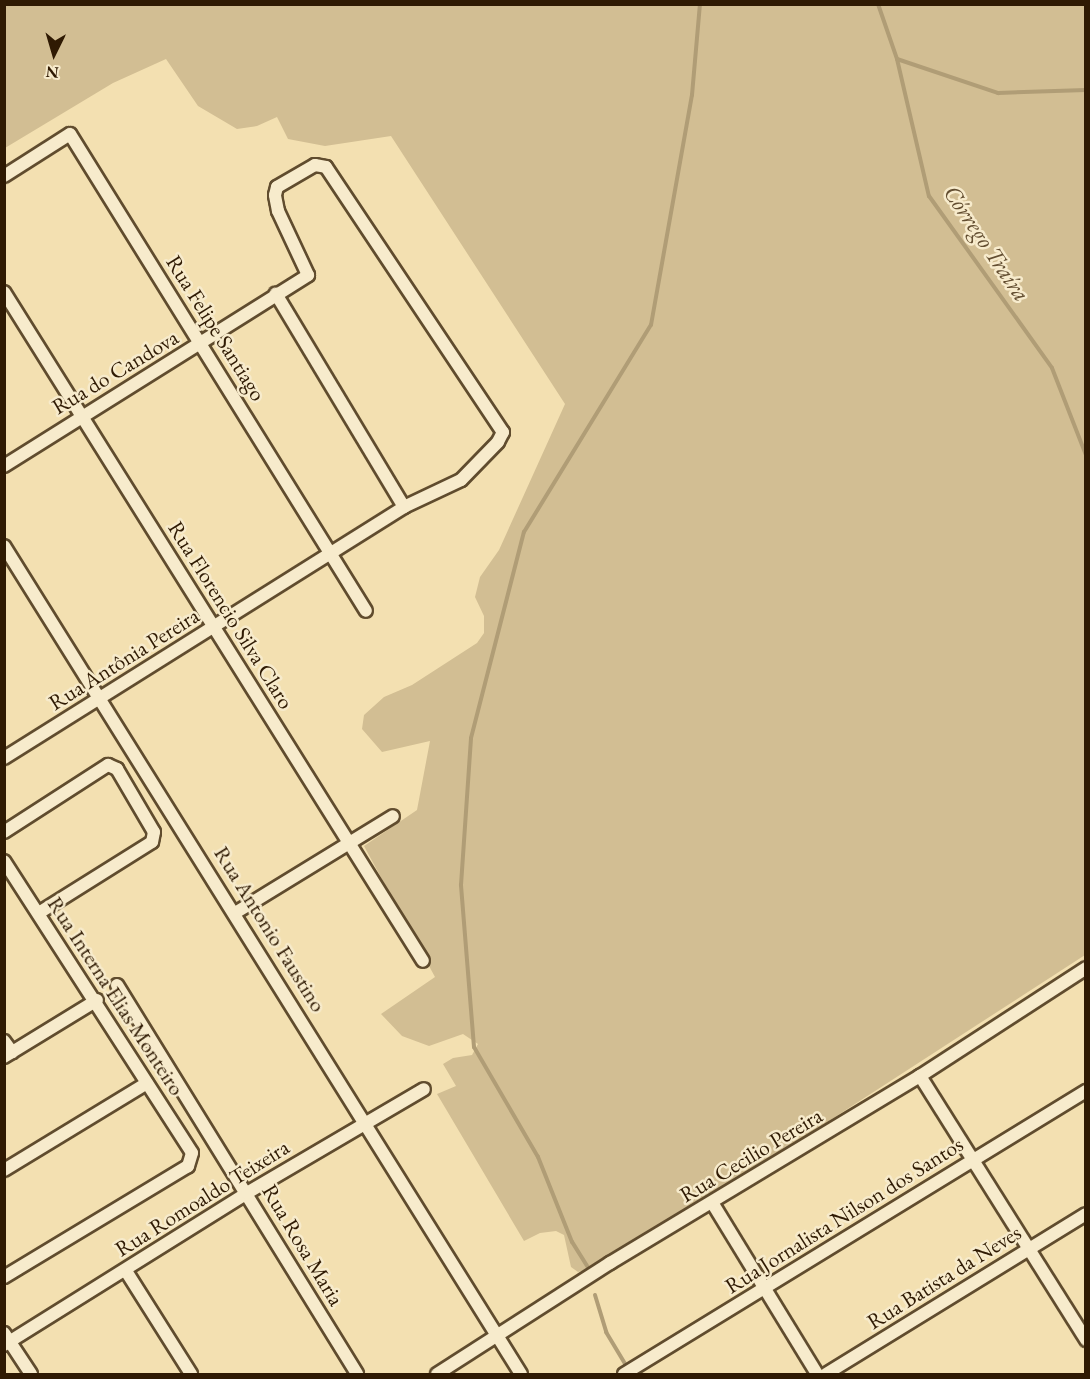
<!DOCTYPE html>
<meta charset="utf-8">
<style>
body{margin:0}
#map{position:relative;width:1090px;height:1379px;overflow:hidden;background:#f3e0b1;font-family:"EB Garamond",serif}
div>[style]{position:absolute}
.green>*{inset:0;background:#d2be93}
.stream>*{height:4px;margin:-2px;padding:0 2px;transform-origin:2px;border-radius:2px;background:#b09d76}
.roads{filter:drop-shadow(2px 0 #604c2e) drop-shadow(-2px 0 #604c2e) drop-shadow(0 2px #604c2e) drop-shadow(0 -2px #604c2e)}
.street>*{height:12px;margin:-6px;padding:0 6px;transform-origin:6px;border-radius:6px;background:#f7ebcc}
span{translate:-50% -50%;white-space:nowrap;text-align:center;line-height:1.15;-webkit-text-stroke:5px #f7ebcc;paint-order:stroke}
.street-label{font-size:22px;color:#2f1a03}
.water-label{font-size:24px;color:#634e31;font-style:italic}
.frame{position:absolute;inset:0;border:6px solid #2f1a03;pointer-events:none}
.north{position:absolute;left:24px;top:24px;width:60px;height:60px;-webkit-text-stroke:4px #f7ebcc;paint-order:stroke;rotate:185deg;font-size:16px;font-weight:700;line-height:24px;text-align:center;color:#2f1a03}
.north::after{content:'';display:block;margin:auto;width:21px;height:27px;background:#2f1a03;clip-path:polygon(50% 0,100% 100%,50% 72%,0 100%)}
</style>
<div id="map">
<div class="green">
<i style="clip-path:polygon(5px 5px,1085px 5px,1085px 955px,730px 1185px,589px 1269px,578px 1272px,571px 1267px,564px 1235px,556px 1231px,540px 1233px,524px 1241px,437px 1094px,456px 1086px,443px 1064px,453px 1058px,472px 1055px,478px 1044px,463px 1034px,429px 1046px,402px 1036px,381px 1014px,435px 977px,364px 846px,417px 810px,430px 741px,382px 752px,362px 729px,364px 715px,384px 697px,412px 685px,477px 643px,484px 633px,484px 616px,475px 597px,480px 577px,499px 550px,565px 404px,391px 136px,325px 146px,288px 139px,277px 117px,257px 126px,237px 129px,198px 106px,166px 59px,113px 83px,5px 148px)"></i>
</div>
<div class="stream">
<i style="left:878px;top:4px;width:58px;rotate:70.9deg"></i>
<i style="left:897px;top:59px;width:141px;rotate:76.9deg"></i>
<i style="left:929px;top:196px;width:211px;rotate:54.4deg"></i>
<i style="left:1052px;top:368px;width:93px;rotate:68.7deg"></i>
<i style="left:897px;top:59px;width:107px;rotate:18.6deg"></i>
<i style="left:998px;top:93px;width:88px;rotate:-2deg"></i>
<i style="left:589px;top:1269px;width:32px;rotate:-122deg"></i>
<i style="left:572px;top:1242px;width:92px;rotate:-111.8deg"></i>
<i style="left:538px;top:1157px;width:127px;rotate:-120.2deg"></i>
<i style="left:474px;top:1047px;width:163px;rotate:-94.6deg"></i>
<i style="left:461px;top:885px;width:147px;rotate:-86.1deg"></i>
<i style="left:471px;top:738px;width:213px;rotate:-75.6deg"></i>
<i style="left:524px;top:532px;width:243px;rotate:-58.5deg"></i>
<i style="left:651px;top:325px;width:234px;rotate:-79.9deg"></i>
<i style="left:692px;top:95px;width:91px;rotate:-85deg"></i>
<i style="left:595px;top:1295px;width:39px;rotate:73deg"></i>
<i style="left:606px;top:1332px;width:37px;rotate:59deg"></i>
</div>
<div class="roads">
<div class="street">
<i style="left:4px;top:176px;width:78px;rotate:-32.5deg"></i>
<i style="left:70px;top:134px;width:561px;rotate:58.18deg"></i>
<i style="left:4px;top:292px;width:789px;rotate:57.94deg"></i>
<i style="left:4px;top:466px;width:359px;rotate:-32.1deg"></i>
<i style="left:308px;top:275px;width:71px;rotate:-115.1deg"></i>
<i style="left:278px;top:211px;width:16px;rotate:-101deg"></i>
<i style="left:275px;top:195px;width:8px;rotate:-76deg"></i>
<i style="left:277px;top:187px;width:44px;rotate:-30.1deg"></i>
<i style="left:315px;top:165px;width:11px;rotate:10deg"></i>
<i style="left:326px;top:167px;width:319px;rotate:56.3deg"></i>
<i style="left:503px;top:432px;width:11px;rotate:117deg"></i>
<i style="left:498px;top:442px;width:53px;rotate:134.2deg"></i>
<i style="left:461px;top:480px;width:63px;rotate:154.7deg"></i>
<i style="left:4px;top:546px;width:976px;rotate:58.02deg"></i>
<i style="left:4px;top:758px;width:472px;rotate:-32.1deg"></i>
<i style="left:404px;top:507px;width:249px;rotate:-121deg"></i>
<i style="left:4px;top:832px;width:124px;rotate:-32.8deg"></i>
<i style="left:108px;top:765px;width:10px;rotate:24deg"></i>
<i style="left:117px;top:769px;width:73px;rotate:59.6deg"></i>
<i style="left:154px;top:832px;width:10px;rotate:101deg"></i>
<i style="left:152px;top:842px;width:133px;rotate:147.9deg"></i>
<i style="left:4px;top:861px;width:347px;rotate:57.2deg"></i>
<i style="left:192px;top:1153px;width:14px;rotate:107deg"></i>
<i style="left:188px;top:1166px;width:215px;rotate:148.9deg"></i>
<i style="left:235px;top:913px;width:185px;rotate:-31.5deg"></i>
<i style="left:117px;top:985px;width:457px;rotate:58.3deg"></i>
<i style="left:4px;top:1041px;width:14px;rotate:54deg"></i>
<i style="left:4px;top:1057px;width:109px;rotate:-31.5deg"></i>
<i style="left:920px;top:1076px;width:312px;rotate:57.8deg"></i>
<i style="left:4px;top:1170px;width:167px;rotate:-31.3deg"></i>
<i style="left:713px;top:1204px;width:199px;rotate:58.5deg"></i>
<i style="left:126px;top:1271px;width:122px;rotate:57.7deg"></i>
<i style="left:4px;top:1333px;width:49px;rotate:56.6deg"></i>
<i style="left:4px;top:1345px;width:287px;rotate:-32deg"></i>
<i style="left:247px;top:1193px;width:205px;rotate:-30.4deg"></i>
<i style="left:437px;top:1374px;width:206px;rotate:-32.7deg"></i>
<i style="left:610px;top:1263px;width:362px;rotate:-31.1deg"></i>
<i style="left:920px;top:1076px;width:198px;rotate:-33deg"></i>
<i style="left:624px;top:1374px;width:542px;rotate:-31.49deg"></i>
<i style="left:826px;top:1374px;width:305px;rotate:-31.6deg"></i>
</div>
</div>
<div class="street-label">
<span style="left:216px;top:328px;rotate:58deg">Rua Felipe Santiago</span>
<span style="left:115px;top:372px;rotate:-31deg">Rua do Candova</span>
<span style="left:231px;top:615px;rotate:58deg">Rua Florencio Silva Claro</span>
<span style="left:124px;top:659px;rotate:-32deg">Rua Antônia Pereira</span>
<span style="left:270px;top:929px;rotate:58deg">Rua Antonio Faustino</span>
<span style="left:116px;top:996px;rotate:57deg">Rua Interna Elias Monteiro</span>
<span style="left:751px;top:1155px;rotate:-31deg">Rua Cecilio Pereira</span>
<span style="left:202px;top:1198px;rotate:-32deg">Rua Romoaldo Teixeira</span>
<span style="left:844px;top:1215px;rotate:-32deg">Rua Jornalista Nilson dos Santos</span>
<span style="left:303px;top:1245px;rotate:59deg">Rua Rosa Maria</span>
<span style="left:944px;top:1277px;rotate:-32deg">Rua Batista da Neves</span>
</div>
<div class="water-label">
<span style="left:987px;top:243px;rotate:56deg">Córrego Traíra</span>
</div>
<div class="frame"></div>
<div class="north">N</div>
</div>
